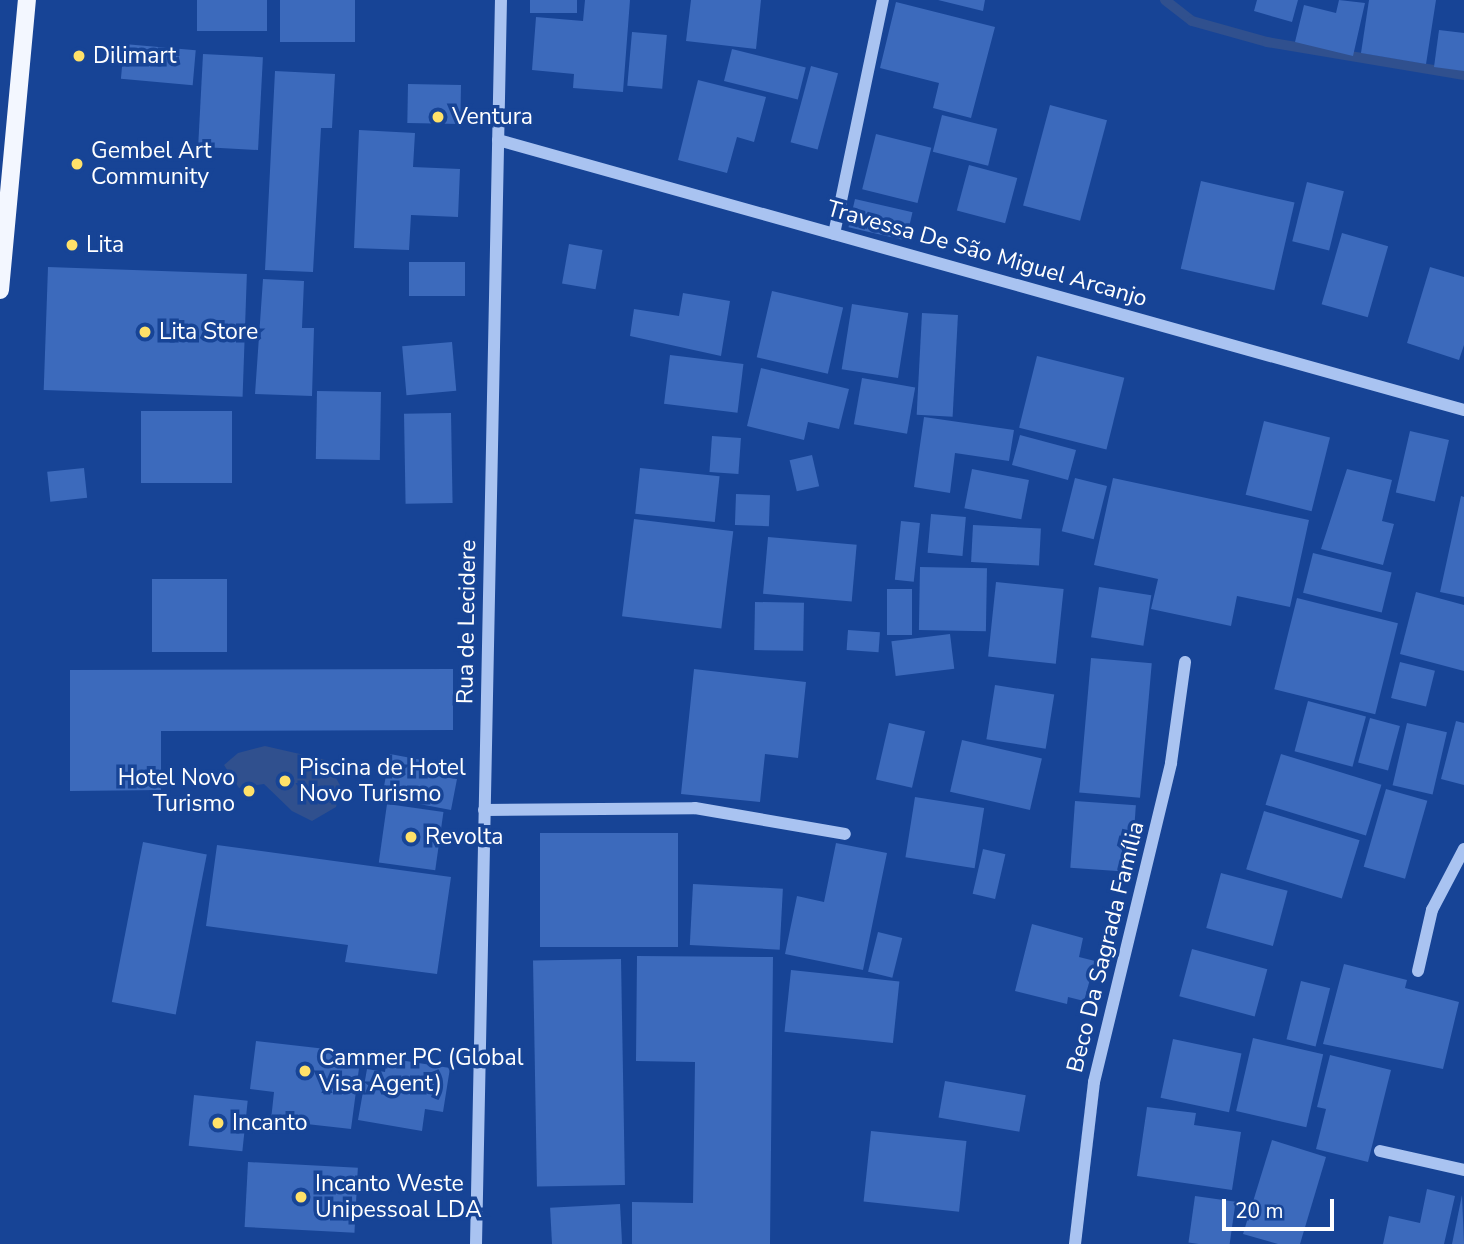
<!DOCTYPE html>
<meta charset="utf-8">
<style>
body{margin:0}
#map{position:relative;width:1464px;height:1244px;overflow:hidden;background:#174496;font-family:"Nunito Sans",sans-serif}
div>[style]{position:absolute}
.water>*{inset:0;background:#30508e}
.stream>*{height:10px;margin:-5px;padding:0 5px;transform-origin:5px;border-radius:5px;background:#30508e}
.building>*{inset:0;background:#3c6abc;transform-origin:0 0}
.minor>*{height:12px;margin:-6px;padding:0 6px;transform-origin:6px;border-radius:6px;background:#a9c3f1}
.major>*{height:18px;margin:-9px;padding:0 9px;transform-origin:9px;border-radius:9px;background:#f3f7ff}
.dots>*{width:19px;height:19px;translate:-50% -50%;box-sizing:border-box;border:4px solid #174496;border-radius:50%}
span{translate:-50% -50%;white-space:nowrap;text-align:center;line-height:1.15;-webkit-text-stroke:7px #174496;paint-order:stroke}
.poi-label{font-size:23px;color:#fff}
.left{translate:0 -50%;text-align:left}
.right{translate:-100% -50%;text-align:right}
.street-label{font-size:23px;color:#fff}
.scale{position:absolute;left:1222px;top:1199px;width:112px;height:32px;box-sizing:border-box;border:4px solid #fff;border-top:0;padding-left:9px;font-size:21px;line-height:24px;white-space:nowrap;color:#fff;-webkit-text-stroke:5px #174496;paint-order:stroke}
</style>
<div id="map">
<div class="water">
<i style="clip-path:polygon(265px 746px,326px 760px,341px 787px,336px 807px,312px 821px,292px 811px,264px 784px,239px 788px,224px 765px,238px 753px)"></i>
</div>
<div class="stream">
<i style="left:1165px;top:0;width:34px;rotate:38deg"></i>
<i style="left:1192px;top:21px;width:78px;rotate:15.6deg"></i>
<i style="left:1267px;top:42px;width:200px;rotate:9.5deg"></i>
</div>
<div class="building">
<i style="left:197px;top:0;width:70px;height:31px"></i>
<i style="left:280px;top:0;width:75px;height:42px"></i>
<i style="left:530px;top:0;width:47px;height:13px"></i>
<i style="clip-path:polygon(585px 0,630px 0,623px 92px,573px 88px,574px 74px,532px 70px,536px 17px,583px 21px)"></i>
<i style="clip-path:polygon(691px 0,761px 0,756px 49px,686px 41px)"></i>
<i style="clip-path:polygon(938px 0,985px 0,983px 11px)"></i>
<i style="clip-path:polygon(1257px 0,1298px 0,1292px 22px,1254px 11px)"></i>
<i style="clip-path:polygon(1339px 0,1365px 3px,1353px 56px,1295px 42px,1304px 5px,1336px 13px)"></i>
<i style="clip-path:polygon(1369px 0,1436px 0,1426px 64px,1361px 53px)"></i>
<i style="clip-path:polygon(896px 2px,995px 27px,971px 118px,933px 108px,939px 83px,880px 68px)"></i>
<i style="clip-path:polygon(1439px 30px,1464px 33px,1464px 71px,1434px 67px)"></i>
<i style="left:632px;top:32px;width:35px;height:54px;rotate:5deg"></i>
<i style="left:124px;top:44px;width:72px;height:35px;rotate:5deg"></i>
<i style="left:732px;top:49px;width:76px;height:33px;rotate:14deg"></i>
<i style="left:203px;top:54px;width:60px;height:93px;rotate:3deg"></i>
<i style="left:811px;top:66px;width:28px;height:79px;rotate:15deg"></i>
<i style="clip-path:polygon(275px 71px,335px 74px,332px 128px,321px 128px,313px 272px,265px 270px)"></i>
<i style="clip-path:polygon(698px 80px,766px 97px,754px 142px,737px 137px,727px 173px,678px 160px)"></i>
<i style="left:408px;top:84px;width:53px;height:39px;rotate:1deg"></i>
<i style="left:1050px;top:105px;width:59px;height:104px;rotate:15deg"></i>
<i style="left:942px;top:115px;width:57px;height:38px;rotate:14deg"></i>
<i style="clip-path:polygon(359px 130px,415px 133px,413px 167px,460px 169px,458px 217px,411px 215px,409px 250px,354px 248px)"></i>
<i style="left:876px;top:134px;width:57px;height:57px;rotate:14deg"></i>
<i style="left:969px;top:165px;width:50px;height:47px;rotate:15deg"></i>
<i style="left:1201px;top:181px;width:96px;height:90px;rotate:13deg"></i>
<i style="left:1307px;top:182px;width:38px;height:61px;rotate:14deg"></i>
<i style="left:855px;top:199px;width:59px;height:29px;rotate:13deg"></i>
<i style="left:1342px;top:233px;width:48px;height:74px;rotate:16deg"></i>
<i style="left:569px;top:244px;width:34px;height:40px;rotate:10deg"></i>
<i style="left:409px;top:262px;width:56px;height:34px"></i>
<i style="left:48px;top:267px;width:199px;height:123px;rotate:2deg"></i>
<i style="clip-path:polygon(1430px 267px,1464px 277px,1464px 345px,1459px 360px,1407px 343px)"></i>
<i style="clip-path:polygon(263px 279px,304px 281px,302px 328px,314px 328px,312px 396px,255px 394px)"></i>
<i style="left:772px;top:291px;width:73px;height:68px;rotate:13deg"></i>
<i style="clip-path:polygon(683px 293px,730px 301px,721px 356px,630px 336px,634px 309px,679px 316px)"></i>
<i style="left:852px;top:304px;width:57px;height:66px;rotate:9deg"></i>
<i style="left:922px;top:313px;width:36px;height:102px;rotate:3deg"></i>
<i style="left:452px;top:342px;width:49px;height:50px;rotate:85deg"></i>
<i style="left:670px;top:355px;width:74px;height:49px;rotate:7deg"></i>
<i style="left:1037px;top:356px;width:90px;height:74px;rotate:14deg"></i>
<i style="clip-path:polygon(761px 368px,849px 389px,839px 429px,808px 422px,804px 440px,747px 426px)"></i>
<i style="left:862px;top:378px;width:54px;height:47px;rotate:10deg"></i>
<i style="left:317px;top:391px;width:64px;height:68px;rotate:1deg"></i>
<i style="left:141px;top:411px;width:91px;height:72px"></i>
<i style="left:451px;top:413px;width:90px;height:47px;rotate:89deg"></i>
<i style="clip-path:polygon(924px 417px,1014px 430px,1009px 461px,955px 453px,950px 493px,914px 487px)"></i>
<i style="left:1264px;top:421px;width:68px;height:76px;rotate:14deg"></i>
<i style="left:1410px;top:431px;width:40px;height:63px;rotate:13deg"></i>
<i style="left:1020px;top:435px;width:58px;height:31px;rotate:15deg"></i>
<i style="left:712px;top:436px;width:29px;height:36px;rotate:4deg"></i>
<i style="left:812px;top:455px;width:32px;height:23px;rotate:77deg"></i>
<i style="left:84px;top:468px;width:30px;height:37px;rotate:84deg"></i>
<i style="left:640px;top:468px;width:80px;height:46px;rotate:6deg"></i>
<i style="left:972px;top:469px;width:58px;height:40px;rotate:11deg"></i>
<i style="clip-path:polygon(1347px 469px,1392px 480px,1382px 521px,1394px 524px,1383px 565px,1321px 549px)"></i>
<i style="left:1075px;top:478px;width:33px;height:55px;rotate:14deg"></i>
<i style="clip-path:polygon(1113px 478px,1309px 520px,1290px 607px,1237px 596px,1231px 626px,1151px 609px,1158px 579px,1094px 565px)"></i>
<i style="left:736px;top:494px;width:34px;height:31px;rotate:2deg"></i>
<i style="clip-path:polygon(1461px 496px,1464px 497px,1464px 597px,1440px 592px)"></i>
<i style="left:931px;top:514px;width:35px;height:39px;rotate:5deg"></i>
<i style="left:634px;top:519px;width:100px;height:98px;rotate:7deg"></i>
<i style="left:901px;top:521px;width:19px;height:59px;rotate:6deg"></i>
<i style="left:973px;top:525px;width:68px;height:37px;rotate:3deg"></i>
<i style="left:768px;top:537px;width:89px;height:57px;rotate:5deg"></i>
<i style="left:1313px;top:553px;width:81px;height:41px;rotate:14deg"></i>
<i style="left:920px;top:567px;width:67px;height:63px;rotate:1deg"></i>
<i style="left:152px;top:579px;width:75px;height:73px"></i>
<i style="left:996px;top:582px;width:68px;height:75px;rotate:6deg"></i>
<i style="left:1099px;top:587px;width:53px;height:51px;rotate:9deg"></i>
<i style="left:887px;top:589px;width:25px;height:46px"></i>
<i style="clip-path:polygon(1416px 592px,1464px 605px,1464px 671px,1400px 654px)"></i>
<i style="left:1297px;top:598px;width:104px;height:94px;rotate:14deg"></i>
<i style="left:755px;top:602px;width:49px;height:48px;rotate:1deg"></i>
<i style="left:848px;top:630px;width:32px;height:20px;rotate:4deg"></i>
<i style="left:950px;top:634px;width:35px;height:59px;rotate:83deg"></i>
<i style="left:1091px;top:658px;width:61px;height:135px;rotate:5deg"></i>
<i style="left:1400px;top:662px;width:36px;height:37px;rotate:14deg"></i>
<i style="clip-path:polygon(453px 669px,453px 730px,161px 731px,161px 790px,70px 791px,70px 670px)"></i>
<i style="clip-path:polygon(694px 669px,806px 682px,798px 758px,765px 754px,760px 802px,681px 794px)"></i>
<i style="left:995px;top:685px;width:60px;height:55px;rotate:9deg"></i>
<i style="left:1308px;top:701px;width:60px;height:52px;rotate:15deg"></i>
<i style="left:1370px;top:718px;width:31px;height:46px;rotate:15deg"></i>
<i style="clip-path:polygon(1456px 721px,1464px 723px,1464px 785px,1441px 779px)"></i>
<i style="left:889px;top:723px;width:37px;height:58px;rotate:13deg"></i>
<i style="left:1407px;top:723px;width:41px;height:64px;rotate:13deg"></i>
<i style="left:962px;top:740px;width:82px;height:53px;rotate:13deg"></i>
<i style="clip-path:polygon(390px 754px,448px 765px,446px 777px,457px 779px,451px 810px,382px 797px)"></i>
<i style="left:1281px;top:754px;width:105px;height:53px;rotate:17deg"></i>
<i style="left:1386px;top:789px;width:43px;height:81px;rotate:16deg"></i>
<i style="left:915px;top:797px;width:70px;height:61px;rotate:9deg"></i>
<i style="left:1075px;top:801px;width:61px;height:67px;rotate:4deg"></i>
<i style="left:387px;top:804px;width:57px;height:59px;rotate:8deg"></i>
<i style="left:1264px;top:811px;width:100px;height:61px;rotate:17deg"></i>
<i style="left:540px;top:833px;width:138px;height:114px"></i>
<i style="left:143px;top:842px;width:65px;height:163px;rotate:11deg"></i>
<i style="clip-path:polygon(836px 843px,887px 853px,863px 970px,785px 954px,797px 896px,824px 902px)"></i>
<i style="clip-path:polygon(217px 845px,451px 877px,437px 974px,345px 962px,348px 945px,206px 926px)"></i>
<i style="left:983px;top:849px;width:23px;height:46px;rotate:13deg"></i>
<i style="left:1221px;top:873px;width:69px;height:57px;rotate:15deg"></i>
<i style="left:693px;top:884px;width:90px;height:61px;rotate:3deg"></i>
<i style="clip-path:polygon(1032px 924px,1083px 938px,1079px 957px,1095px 961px,1084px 1001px,1068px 997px,1067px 1004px,1015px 991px)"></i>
<i style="left:878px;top:932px;width:25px;height:41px;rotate:14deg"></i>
<i style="left:1192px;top:949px;width:78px;height:49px;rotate:15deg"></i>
<i style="clip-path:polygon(637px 956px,773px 957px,770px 1244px,632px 1244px,632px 1202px,693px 1203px,695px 1062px,636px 1061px)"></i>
<i style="left:621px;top:959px;width:226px;height:88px;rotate:89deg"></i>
<i style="clip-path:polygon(1344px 964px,1407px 980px,1405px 988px,1459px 1002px,1443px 1069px,1323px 1044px)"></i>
<i style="left:791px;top:970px;width:109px;height:62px;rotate:6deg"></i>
<i style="left:1301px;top:981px;width:30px;height:60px;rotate:14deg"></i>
<i style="left:1253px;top:1038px;width:72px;height:75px;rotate:13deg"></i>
<i style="left:1173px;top:1039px;width:70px;height:60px;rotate:12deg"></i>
<i style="clip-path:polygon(256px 1041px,361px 1053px,351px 1129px,271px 1120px,274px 1092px,250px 1089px)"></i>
<i style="clip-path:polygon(1330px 1055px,1391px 1070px,1368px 1162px,1316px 1149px,1326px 1109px,1317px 1107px)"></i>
<i style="clip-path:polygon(387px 1058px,450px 1068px,443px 1112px,425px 1109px,422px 1131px,358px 1120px,367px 1069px,385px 1072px)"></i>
<i style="left:945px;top:1081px;width:82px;height:37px;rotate:10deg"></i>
<i style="left:194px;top:1095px;width:54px;height:51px;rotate:6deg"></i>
<i style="clip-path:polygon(1147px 1107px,1196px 1113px,1194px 1125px,1241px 1132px,1232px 1190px,1137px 1176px)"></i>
<i style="left:871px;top:1131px;width:96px;height:71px;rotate:6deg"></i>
<i style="clip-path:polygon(1272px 1140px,1326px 1157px,1300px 1244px,1278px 1244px,1243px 1234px)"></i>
<i style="left:248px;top:1162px;width:110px;height:65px;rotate:3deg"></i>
<i style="clip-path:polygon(1427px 1189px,1455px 1196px,1444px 1244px,1383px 1244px,1389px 1216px,1420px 1223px)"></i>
<i style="clip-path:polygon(1462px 1195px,1464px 1244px,1452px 1244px)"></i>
<i style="left:1195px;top:1196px;width:41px;height:47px;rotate:8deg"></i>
<i style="left:620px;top:1204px;width:40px;height:70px;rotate:87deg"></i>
</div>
<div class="minor">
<i style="left:498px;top:140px;width:1003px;rotate:15.62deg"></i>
<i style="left:834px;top:234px;width:239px;rotate:-78.2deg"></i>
<i style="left:484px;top:810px;width:211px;rotate:-0.5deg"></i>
<i style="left:695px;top:808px;width:152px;rotate:9.8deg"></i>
<i style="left:1418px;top:971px;width:63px;rotate:-77.1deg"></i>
<i style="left:1432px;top:910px;width:69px;rotate:-62.3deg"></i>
<i style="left:1380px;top:1151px;width:86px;rotate:12.7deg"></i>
<i style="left:476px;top:1244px;width:1244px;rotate:-88.85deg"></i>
<i style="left:1075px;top:1244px;width:163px;rotate:-83.3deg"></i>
<i style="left:1094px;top:1082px;width:328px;rotate:-76.4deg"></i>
<i style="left:1171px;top:763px;width:102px;rotate:-82.1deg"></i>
</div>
<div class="major">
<i style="left:0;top:290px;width:291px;rotate:-84.7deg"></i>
</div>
<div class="dots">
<i style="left:79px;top:56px;background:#ffe169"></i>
<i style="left:438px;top:117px;background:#ffe169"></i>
<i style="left:77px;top:164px;background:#ffe169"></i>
<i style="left:72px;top:245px;background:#ffe169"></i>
<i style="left:145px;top:332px;background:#ffe169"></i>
<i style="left:285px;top:781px;background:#ffe169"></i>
<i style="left:249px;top:791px;background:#ffe169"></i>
<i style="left:411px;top:837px;background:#ffe169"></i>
<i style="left:305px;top:1071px;background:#ffe169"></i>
<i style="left:218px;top:1123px;background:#ffe169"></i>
<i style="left:301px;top:1197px;background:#ffe169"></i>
</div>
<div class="poi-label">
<span class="left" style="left:93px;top:56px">Dilimart</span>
<span class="left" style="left:452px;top:117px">Ventura</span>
<span class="left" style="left:91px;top:164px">Gembel Art<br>Community</span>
<span class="left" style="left:86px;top:245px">Lita</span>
<span class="left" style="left:159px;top:332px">Lita Store</span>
<span class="left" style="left:299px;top:781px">Piscina de Hotel<br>Novo Turismo</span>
<span class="right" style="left:235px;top:791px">Hotel Novo<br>Turismo</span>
<span class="left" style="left:425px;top:837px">Revolta</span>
<span class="left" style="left:319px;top:1071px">Cammer PC (Global<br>Visa Agent)</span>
<span class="left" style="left:232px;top:1123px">Incanto</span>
<span class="left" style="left:315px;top:1197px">Incanto Weste<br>Unipessoal LDA</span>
</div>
<div class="street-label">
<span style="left:987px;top:254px;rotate:16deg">Travessa De São Miguel Arcanjo</span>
<span style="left:467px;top:622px;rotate:-89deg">Rua de Lecidere</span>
<span style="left:1106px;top:947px;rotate:-76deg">Beco Da Sagrada Família</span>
</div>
<div class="scale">20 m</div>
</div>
